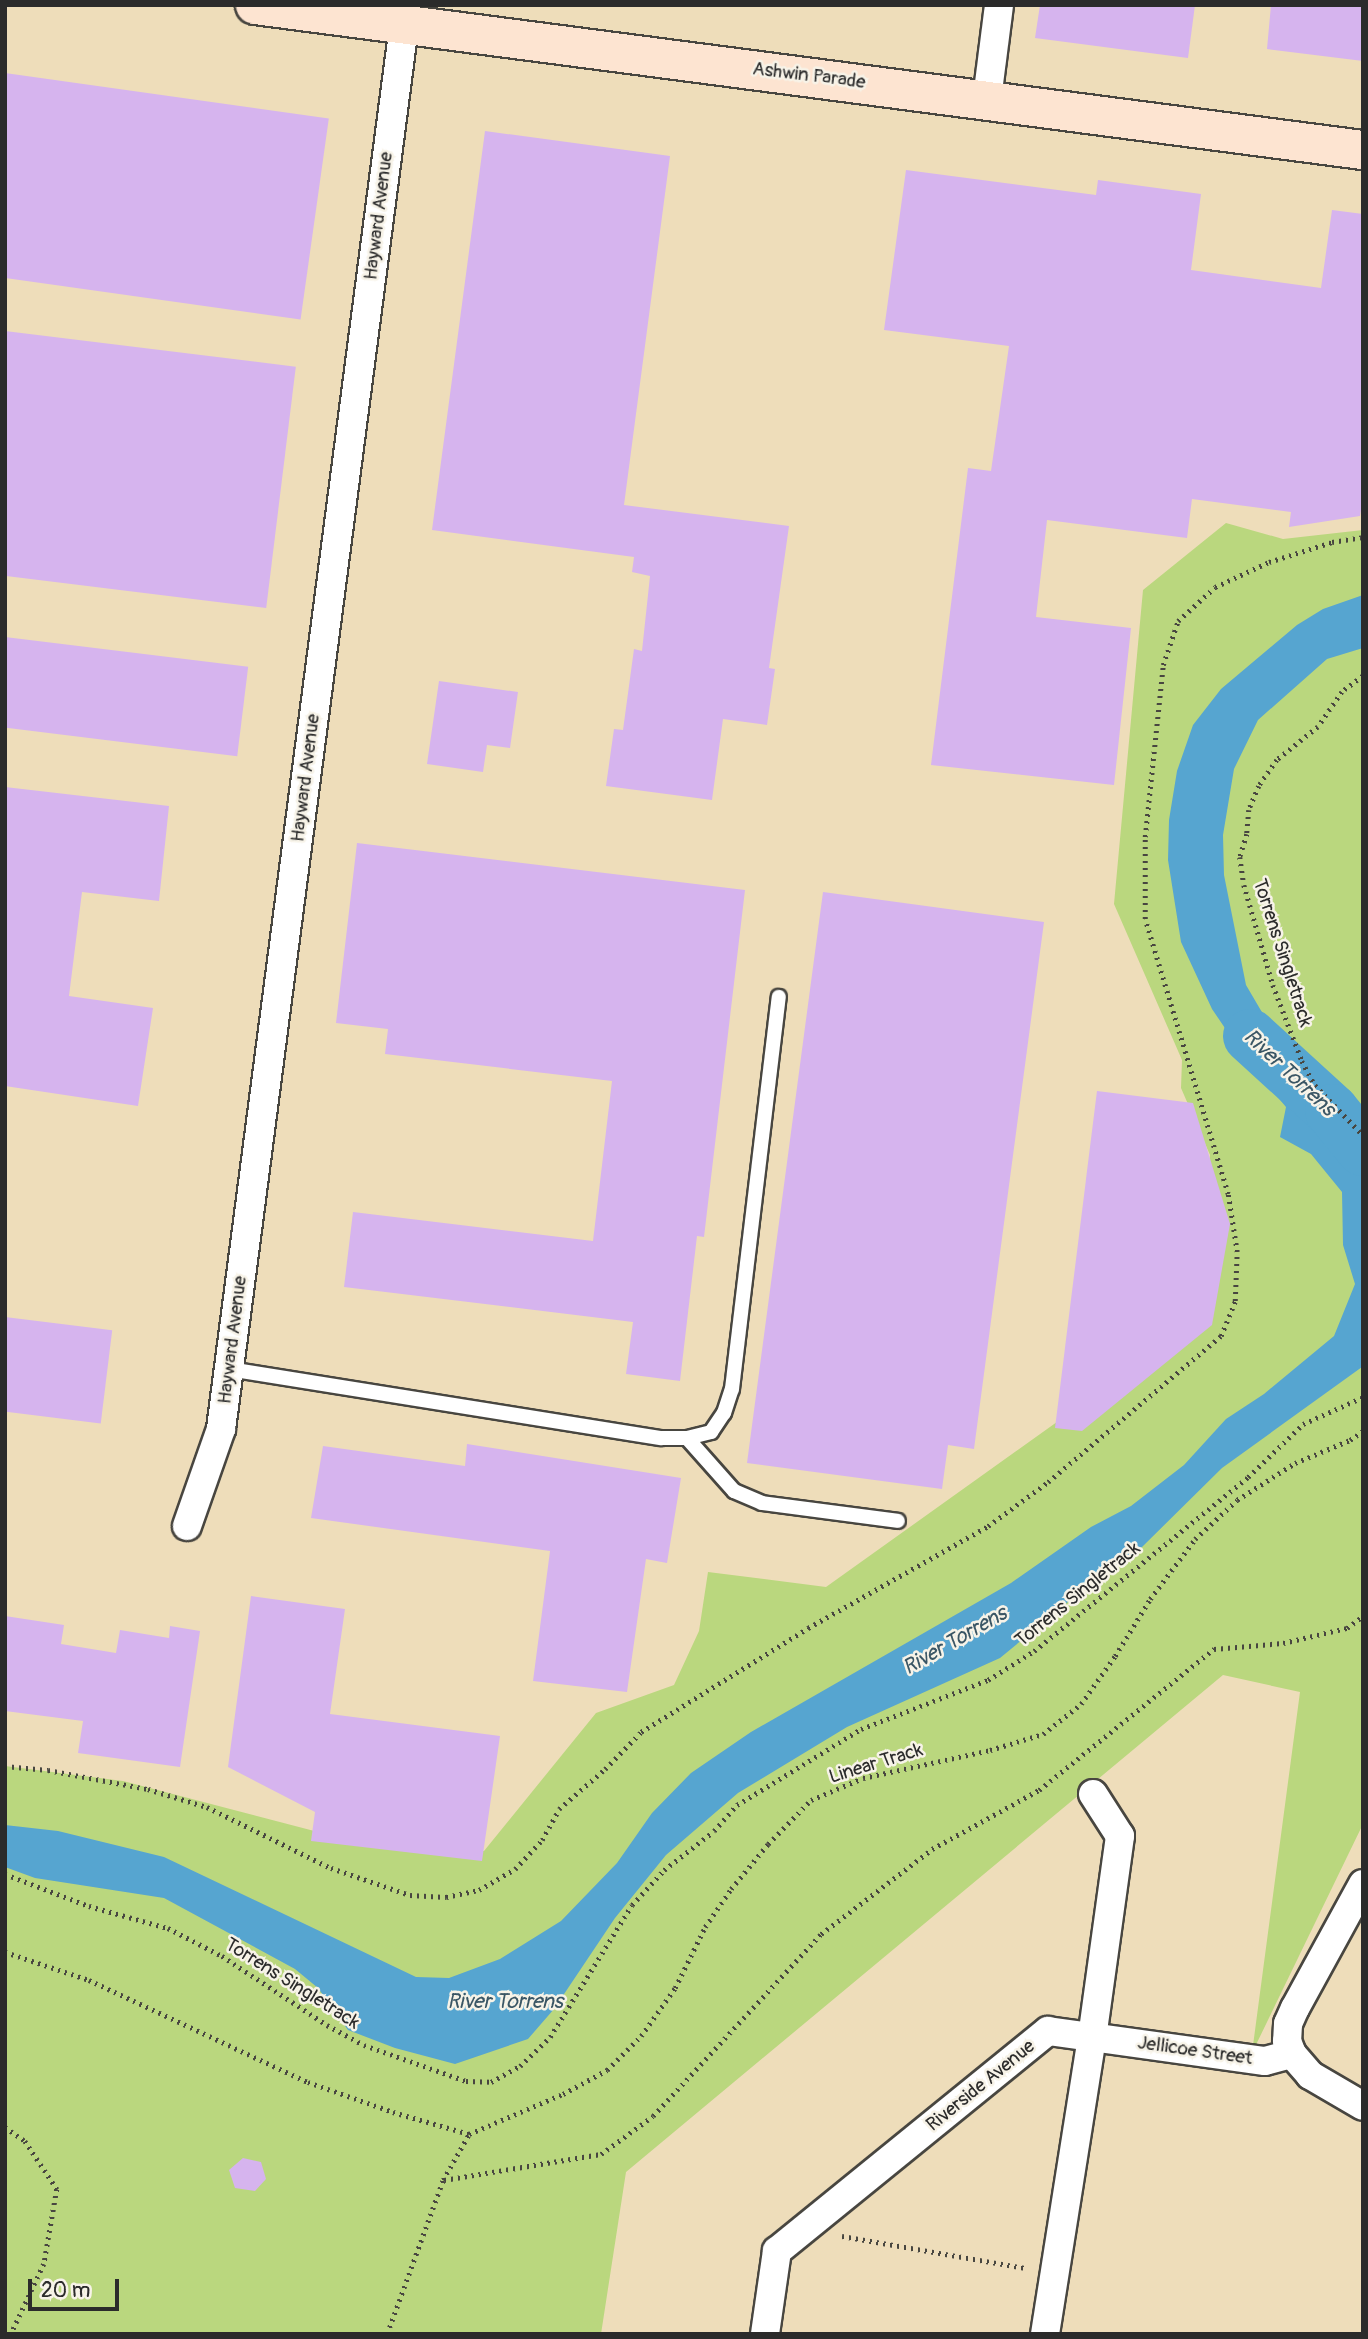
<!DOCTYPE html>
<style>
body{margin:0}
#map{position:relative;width:1368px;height:2339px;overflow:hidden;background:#eeddba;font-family:Pangolin,sans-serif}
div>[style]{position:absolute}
.green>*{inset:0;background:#bad77e}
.water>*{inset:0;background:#56a5d0}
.river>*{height:54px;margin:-27px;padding:0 27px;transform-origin:27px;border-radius:27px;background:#56a5d0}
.building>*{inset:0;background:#d6b4ee;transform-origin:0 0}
.path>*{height:4.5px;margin-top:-2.25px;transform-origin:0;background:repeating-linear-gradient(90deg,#484640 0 2px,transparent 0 7px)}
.roads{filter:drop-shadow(2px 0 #484640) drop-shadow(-2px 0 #484640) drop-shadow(0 2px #484640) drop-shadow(0 -2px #484640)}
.lane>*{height:14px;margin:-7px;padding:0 7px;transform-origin:7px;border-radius:7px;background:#fff}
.street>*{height:28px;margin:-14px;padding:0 14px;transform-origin:14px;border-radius:14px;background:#fff}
.secondary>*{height:38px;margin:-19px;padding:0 19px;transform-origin:19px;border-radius:19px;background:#fde4d1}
span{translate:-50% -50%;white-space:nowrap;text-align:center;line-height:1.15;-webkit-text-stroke:5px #f7f3e8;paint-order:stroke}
.street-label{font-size:19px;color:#2b2b2b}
.water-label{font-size:21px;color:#3a5665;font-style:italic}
.frame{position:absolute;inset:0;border:7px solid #2b2b2b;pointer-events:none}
.scale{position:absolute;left:28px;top:2279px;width:91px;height:32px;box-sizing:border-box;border:4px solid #2b2b2b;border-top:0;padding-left:9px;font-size:21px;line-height:24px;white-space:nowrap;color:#2b2b2b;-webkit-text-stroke:5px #f7f3e8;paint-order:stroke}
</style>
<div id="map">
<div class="green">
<i style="clip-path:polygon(1226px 523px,1283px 539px,1363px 530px,1363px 1824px,1252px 2053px,1300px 1692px,1223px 1675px,626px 2172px,601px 2334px,5px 2334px,5px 1766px,123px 1781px,341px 1838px,484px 1851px,596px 1713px,674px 1685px,699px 1631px,708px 1572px,826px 1587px,1194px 1324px,1210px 1155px,1181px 1088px,1182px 1060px,1114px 904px,1143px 590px)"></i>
</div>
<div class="water">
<i style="clip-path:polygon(1363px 595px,1363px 648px,1327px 659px,1258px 720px,1234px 769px,1223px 835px,1224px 875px,1246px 985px,1317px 1106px,1363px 1162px,1362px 1367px,1222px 1468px,1141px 1548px,1069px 1601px,1000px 1658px,847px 1727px,738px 1793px,666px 1855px,615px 1918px,554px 2009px,528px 2039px,455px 2064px,395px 2048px,348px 2030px,318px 1988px,295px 1969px,164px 1898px,35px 1878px,5px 1867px,5px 1825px,58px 1831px,164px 1857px,416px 1977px,449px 1978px,500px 1959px,561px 1921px,617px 1863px,652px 1813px,691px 1773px,751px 1732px,1011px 1583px,1091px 1527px,1131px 1506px,1184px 1465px,1226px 1419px,1264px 1394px,1334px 1336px,1355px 1284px,1343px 1245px,1342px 1192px,1311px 1154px,1280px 1137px,1286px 1107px,1248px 1062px,1212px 1009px,1181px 942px,1168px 860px,1169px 820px,1177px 771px,1193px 725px,1221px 689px,1297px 625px,1323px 609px)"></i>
</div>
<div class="river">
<i style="left:1250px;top:1036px;width:111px;rotate:42.4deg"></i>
<i style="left:1332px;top:1111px;width:49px;rotate:50.8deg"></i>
</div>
<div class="building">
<i style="clip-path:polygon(1040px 5px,1195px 5px,1188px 58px,1035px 38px)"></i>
<i style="clip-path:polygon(1271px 5px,1363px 5px,1363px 61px,1267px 49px)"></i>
<i style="left:5px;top:73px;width:327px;height:203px;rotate:8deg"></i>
<i style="clip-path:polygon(485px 131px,670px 156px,624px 505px,789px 526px,769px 668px,775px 669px,767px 725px,723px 719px,712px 800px,606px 786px,614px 729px,623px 730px,634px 649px,642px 651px,650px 576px,632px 572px,634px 557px,432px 530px)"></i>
<i style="clip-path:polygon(906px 170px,1096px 195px,1098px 180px,1201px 194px,1191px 270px,1321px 288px,1332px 210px,1363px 214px,1363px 496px,1360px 516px,1289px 527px,1291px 512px,1192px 499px,1187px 538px,1047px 520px,1036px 617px,1131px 628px,1114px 785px,931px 765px,968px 468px,991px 471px,1009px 346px,884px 330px)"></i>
<i style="left:5px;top:331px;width:293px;height:243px;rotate:7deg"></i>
<i style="left:5px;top:637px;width:245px;height:90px;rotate:7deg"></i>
<i style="clip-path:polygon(439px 681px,518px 692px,510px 748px,487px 745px,483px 772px,427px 764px)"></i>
<i style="clip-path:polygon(5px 787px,169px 806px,159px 901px,82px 892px,69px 996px,153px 1008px,138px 1106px,5px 1086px)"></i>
<i style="clip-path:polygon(357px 843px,745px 890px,704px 1237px,697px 1236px,680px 1381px,626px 1374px,633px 1322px,344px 1287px,353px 1212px,593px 1241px,612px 1081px,385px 1054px,388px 1029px,336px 1023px)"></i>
<i style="clip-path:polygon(823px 892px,1044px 922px,974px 1449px,948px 1445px,942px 1489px,747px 1463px)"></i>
<i style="clip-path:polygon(1097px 1091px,1193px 1103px,1230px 1224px,1212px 1325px,1082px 1431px,1055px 1428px)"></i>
<i style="left:5px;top:1317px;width:108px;height:94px;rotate:7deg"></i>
<i style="clip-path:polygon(467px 1444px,681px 1478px,667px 1563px,646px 1559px,627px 1692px,533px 1681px,550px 1551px,311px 1518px,323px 1446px,465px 1466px)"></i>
<i style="clip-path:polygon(251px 1596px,345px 1609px,330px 1714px,500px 1736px,482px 1861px,311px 1841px,315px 1812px,228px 1767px)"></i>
<i style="clip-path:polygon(5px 1616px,64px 1625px,61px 1644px,116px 1653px,120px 1630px,169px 1638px,170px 1626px,200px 1631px,180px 1767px,78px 1753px,83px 1721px,5px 1711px)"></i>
<i style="clip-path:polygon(243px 2158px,261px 2162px,266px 2179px,255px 2191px,235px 2188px,229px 2170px)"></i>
</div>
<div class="path">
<i style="left:1363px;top:676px;width:26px;rotate:143deg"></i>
<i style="left:1342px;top:692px;width:42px;rotate:124.4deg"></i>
<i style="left:1318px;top:727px;width:53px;rotate:141.2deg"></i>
<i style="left:1277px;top:760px;width:32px;rotate:125deg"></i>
<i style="left:1259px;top:786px;width:26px;rotate:113deg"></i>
<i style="left:1249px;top:810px;width:24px;rotate:95deg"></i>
<i style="left:1247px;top:834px;width:24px;rotate:107deg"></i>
<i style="left:1240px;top:857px;width:28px;rotate:82deg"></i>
<i style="left:1244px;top:885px;width:104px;rotate:73.8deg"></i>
<i style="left:1273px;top:985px;width:81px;rotate:69.1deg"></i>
<i style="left:1302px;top:1061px;width:27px;rotate:62deg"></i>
<i style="left:1315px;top:1085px;width:69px;rotate:46.2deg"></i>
<i style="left:5px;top:1766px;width:43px;rotate:5.3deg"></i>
<i style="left:48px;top:1770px;width:102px;rotate:10.8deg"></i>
<i style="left:148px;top:1789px;width:62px;rotate:17deg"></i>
<i style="left:207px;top:1807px;width:138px;rotate:26.2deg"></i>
<i style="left:331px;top:1868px;width:83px;rotate:18.9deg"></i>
<i style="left:410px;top:1895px;width:36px;rotate:3deg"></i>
<i style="left:446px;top:1897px;width:34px;rotate:-12deg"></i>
<i style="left:479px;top:1890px;width:42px;rotate:-30.3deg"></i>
<i style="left:515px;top:1869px;width:40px;rotate:-47deg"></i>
<i style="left:542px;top:1840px;width:35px;rotate:-61deg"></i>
<i style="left:559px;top:1809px;width:61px;rotate:-41deg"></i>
<i style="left:605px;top:1769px;width:52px;rotate:-45.8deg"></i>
<i style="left:641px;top:1732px;width:197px;rotate:-31.9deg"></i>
<i style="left:808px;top:1628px;width:207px;rotate:-29.5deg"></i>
<i style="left:988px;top:1526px;width:74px;rotate:-36.3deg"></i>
<i style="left:1048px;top:1482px;width:226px;rotate:-40.2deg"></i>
<i style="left:1221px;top:1336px;width:38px;rotate:-68deg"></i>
<i style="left:1235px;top:1301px;width:49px;rotate:-87.7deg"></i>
<i style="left:1237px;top:1252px;width:59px;rotate:-98.8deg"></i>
<i style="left:1228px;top:1194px;width:287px;rotate:-106.8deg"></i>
<i style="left:1145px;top:919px;width:82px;rotate:-90deg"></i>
<i style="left:1145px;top:837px;width:173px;rotate:-84deg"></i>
<i style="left:1163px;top:665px;width:46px;rotate:-71.2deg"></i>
<i style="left:1178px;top:621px;width:50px;rotate:-42.6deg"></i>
<i style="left:1215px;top:587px;width:60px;rotate:-24.8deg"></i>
<i style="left:1269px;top:562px;width:66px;rotate:-17.6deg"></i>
<i style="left:1332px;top:542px;width:31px;rotate:-9deg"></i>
<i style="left:5px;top:1874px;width:90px;rotate:20.9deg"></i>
<i style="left:89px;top:1906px;width:82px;rotate:15.6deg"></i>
<i style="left:168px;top:1928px;width:61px;rotate:27.4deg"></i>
<i style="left:222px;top:1956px;width:126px;rotate:33.3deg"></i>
<i style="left:327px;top:2025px;width:42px;rotate:28.4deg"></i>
<i style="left:364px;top:2045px;width:108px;rotate:19.4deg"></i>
<i style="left:466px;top:2081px;width:25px;rotate:2deg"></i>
<i style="left:491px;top:2082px;width:33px;rotate:-29deg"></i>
<i style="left:520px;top:2066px;width:42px;rotate:-44deg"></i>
<i style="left:550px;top:2037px;width:155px;rotate:-58.2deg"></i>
<i style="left:632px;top:1905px;width:47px;rotate:-47.6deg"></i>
<i style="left:664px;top:1870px;width:63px;rotate:-38deg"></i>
<i style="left:714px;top:1831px;width:35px;rotate:-49deg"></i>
<i style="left:737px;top:1805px;width:145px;rotate:-31.5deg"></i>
<i style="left:861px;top:1729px;width:136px;rotate:-21.1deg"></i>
<i style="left:988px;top:1680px;width:54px;rotate:-32.2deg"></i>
<i style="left:1034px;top:1651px;width:276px;rotate:-39.1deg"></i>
<i style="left:1248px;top:1477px;width:76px;rotate:-43.9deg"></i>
<i style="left:1303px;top:1424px;width:66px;rotate:-24.2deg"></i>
<i style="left:5px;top:1952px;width:89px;rotate:18.4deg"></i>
<i style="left:89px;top:1980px;width:242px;rotate:25deg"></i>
<i style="left:308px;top:2082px;width:90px;rotate:19.4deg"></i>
<i style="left:393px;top:2112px;width:79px;rotate:16.1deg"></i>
<i style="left:5px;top:2127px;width:24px;rotate:35deg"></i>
<i style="left:25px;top:2141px;width:58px;rotate:56.3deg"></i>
<i style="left:57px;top:2189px;width:76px;rotate:99.8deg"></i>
<i style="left:44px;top:2264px;width:77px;rotate:115.2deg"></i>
<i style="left:444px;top:2180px;width:159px;rotate:-9.4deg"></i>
<i style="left:601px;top:2154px;width:64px;rotate:-36.2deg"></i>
<i style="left:653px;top:2116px;width:248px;rotate:-47.3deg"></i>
<i style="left:821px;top:1934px;width:140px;rotate:-37.4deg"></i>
<i style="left:932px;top:1849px;width:122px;rotate:-28.9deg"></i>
<i style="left:1039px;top:1790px;width:225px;rotate:-38.9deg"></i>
<i style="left:1214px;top:1649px;width:69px;rotate:-5deg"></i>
<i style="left:1283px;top:1643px;width:66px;rotate:-13.2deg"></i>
<i style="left:1347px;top:1628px;width:20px;rotate:-37deg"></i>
<i style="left:842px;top:2236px;width:187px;rotate:9.9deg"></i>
<i style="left:387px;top:2334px;width:164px;rotate:-70deg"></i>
<i style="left:443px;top:2180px;width:53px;rotate:-60.5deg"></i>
<i style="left:469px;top:2134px;width:102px;rotate:-23.1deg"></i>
<i style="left:563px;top:2094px;width:50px;rotate:-28.6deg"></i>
<i style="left:607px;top:2070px;width:48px;rotate:-45deg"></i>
<i style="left:641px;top:2036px;width:59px;rotate:-54.7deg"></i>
<i style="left:675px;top:1988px;width:68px;rotate:-63.8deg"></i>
<i style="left:705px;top:1927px;width:46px;rotate:-55.6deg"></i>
<i style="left:731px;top:1889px;width:58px;rotate:-50.6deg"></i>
<i style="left:768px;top:1844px;width:62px;rotate:-45.7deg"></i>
<i style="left:811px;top:1800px;width:56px;rotate:-22.9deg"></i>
<i style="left:863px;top:1778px;width:130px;rotate:-12.4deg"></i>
<i style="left:990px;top:1750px;width:55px;rotate:-16.8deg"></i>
<i style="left:1043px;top:1734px;width:48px;rotate:-38.3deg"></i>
<i style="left:1081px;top:1704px;width:59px;rotate:-54.7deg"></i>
<i style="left:1115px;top:1656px;width:67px;rotate:-58.4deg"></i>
<i style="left:1150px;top:1599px;width:75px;rotate:-53.1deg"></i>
<i style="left:1195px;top:1539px;width:57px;rotate:-42.9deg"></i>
<i style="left:1237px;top:1500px;width:69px;rotate:-32.5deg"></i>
<i style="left:1295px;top:1463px;width:60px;rotate:-22.7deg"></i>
<i style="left:1350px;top:1440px;width:16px;rotate:-35deg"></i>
</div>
<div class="roads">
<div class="lane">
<i style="left:229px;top:1369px;width:438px;rotate:9.1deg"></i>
<i style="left:662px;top:1438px;width:25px"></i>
<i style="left:687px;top:1438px;width:25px;rotate:-14deg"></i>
<i style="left:711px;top:1432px;width:23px;rotate:-56deg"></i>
<i style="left:724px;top:1413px;width:25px;rotate:-72deg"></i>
<i style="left:732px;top:1389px;width:395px;rotate:-83.2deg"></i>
<i style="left:687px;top:1438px;width:71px;rotate:48.4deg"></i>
<i style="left:734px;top:1491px;width:30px;rotate:23deg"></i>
<i style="left:762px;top:1503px;width:137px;rotate:7.5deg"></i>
</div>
<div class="street">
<i style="left:987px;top:99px;width:95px;rotate:-82.7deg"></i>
<i style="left:187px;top:1526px;width:103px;rotate:-70.7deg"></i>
<i style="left:221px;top:1429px;width:1416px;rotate:-82.57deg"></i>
<i style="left:1363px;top:1884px;width:141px;rotate:118.7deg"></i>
<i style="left:1295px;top:2008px;width:17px;rotate:114deg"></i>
<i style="left:1288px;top:2024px;width:17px;rotate:93deg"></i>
<i style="left:1287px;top:2041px;width:14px;rotate:69deg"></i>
<i style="left:1292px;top:2054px;width:28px;rotate:49deg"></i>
<i style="left:1310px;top:2075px;width:61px;rotate:30.3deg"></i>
<i style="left:765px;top:2334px;width:84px;rotate:-81.8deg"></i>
<i style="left:777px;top:2251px;width:349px;rotate:-39.1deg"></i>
<i style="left:1048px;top:2031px;width:219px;rotate:7.9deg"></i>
<i style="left:1265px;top:2061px;width:28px;rotate:-15deg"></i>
<i style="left:1045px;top:2334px;width:300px;rotate:-81deg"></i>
<i style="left:1092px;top:2038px;width:204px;rotate:-82.1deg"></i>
<i style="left:1120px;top:1836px;width:50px;rotate:-122.7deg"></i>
</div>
<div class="secondary">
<i style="left:255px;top:5px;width:1117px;rotate:7.46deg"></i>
</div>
</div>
<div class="street-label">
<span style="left:809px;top:76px;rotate:7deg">Ashwin Parade</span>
<span style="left:379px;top:216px;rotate:-83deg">Hayward Avenue</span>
<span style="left:306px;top:778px;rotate:-83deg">Hayward Avenue</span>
<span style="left:1282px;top:953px;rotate:72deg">Torrens Singletrack</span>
<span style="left:233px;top:1340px;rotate:-83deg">Hayward Avenue</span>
<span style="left:1078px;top:1595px;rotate:-39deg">Torrens Singletrack</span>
<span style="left:876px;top:1764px;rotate:-17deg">Linear Track</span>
<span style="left:292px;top:1984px;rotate:32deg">Torrens Singletrack</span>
<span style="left:1195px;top:2051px;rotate:8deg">Jellicoe Street</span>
<span style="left:981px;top:2086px;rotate:-39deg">Riverside Avenue</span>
</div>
<div class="water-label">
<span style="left:1289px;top:1073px;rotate:43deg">River Torrens</span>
<span style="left:955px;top:1641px;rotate:-30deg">River Torrens</span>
<span style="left:505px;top:2002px">River Torrens</span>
</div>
<div class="frame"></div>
<div class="scale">20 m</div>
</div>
